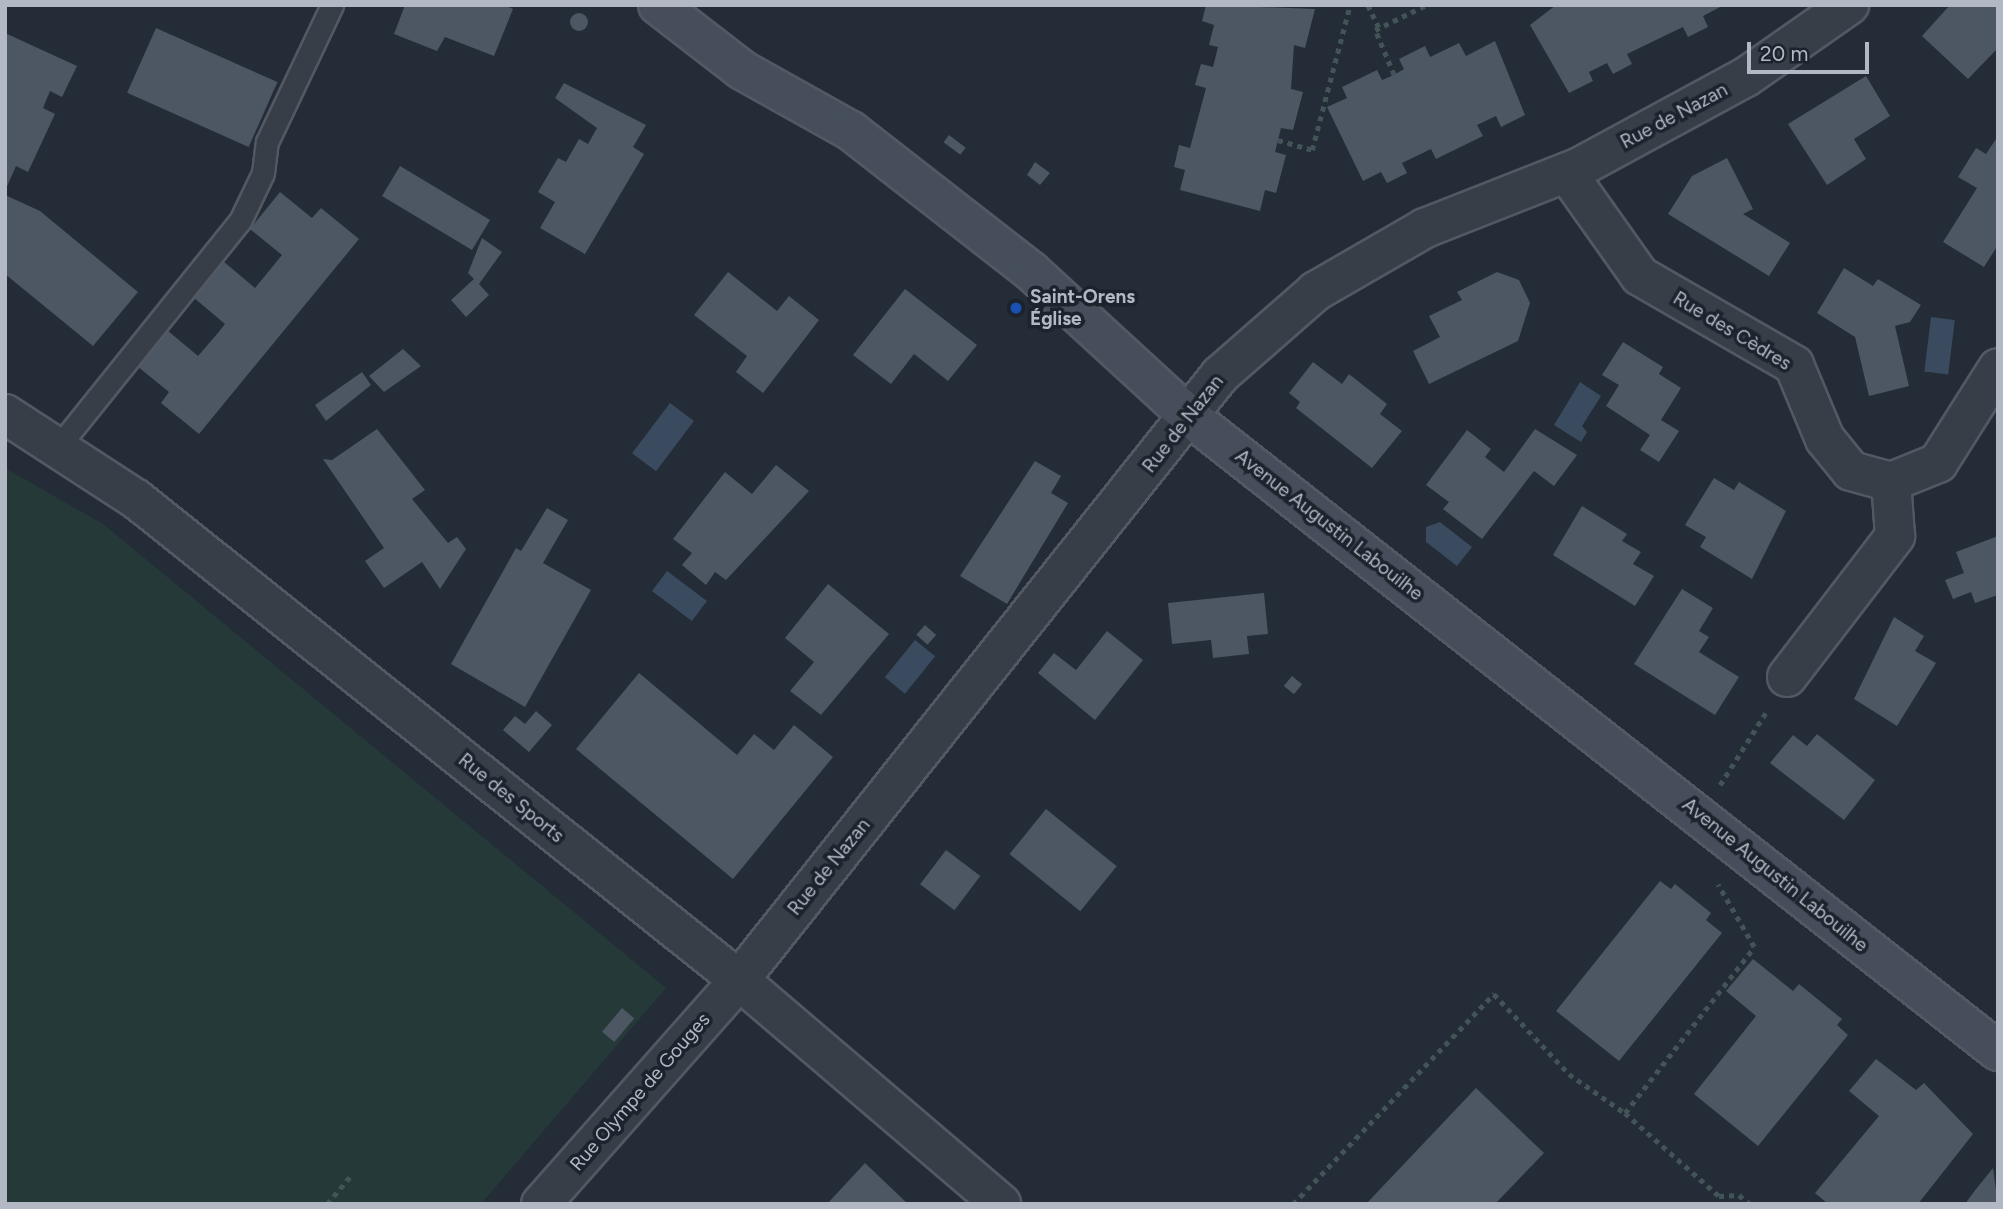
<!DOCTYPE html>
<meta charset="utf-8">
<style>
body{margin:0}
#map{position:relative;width:2003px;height:1209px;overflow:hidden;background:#232c37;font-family:Figtree,sans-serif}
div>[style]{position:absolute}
.green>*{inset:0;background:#263939}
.water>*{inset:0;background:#3a4b5f;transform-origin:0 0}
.building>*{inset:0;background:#4c5763;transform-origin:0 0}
.round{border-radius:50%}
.path>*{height:4.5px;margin-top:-2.25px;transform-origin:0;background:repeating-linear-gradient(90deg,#435456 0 5px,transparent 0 10px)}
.roads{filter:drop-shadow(2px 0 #525963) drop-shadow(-2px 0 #525963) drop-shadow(0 2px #525963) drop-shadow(0 -2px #525963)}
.lane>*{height:21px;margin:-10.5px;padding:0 10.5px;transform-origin:10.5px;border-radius:10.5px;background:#373e48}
.street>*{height:38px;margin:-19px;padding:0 19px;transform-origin:19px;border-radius:19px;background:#373e48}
.secondary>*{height:38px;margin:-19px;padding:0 19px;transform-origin:19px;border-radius:19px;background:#454e5a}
.dots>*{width:19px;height:19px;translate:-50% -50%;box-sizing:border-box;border:4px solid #1c232d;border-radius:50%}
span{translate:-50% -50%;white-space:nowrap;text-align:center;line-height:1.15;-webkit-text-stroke:7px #1c232d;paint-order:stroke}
.street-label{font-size:19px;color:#b2b9c4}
.poi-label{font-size:19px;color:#b2b9c4;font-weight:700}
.left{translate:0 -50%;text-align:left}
.frame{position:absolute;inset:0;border:7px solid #b2b9c4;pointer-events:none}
.scale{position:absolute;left:1747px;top:42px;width:122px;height:32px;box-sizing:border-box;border:4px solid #b2b9c4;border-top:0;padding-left:9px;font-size:21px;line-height:24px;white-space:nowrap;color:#b2b9c4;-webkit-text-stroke:5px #1c232d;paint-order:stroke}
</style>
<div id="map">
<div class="green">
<i style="clip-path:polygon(5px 468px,103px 524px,666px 988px,481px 1204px,5px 1204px)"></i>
</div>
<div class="water">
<i style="left:1931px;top:317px;width:24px;height:55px;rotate:7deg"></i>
<i style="clip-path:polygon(1580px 382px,1601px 396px,1582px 426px,1587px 432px,1581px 442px,1554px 425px)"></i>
<i style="left:670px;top:403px;width:30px;height:63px;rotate:37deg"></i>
<i style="clip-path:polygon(1440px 522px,1472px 547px,1457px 566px,1426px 542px,1426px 527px)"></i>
<i style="left:667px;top:571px;width:50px;height:25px;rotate:37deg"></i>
<i style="left:915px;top:640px;width:26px;height:48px;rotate:39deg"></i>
</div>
<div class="building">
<i style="clip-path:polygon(405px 5px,504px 5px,513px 9px,494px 56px,445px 37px,437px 51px,394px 34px)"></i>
<i style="clip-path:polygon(1206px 5px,1315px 9px,1305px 48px,1294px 45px,1291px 89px,1303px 92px,1293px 130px,1281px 128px,1275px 152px,1286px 155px,1276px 193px,1265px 190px,1260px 211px,1180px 190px,1185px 170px,1174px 167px,1179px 145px,1190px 148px,1206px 88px,1195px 85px,1201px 64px,1213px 67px,1218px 47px,1209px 45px,1214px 25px,1202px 21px)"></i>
<i style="clip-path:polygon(1556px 5px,1724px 5px,1703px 16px,1708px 27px,1688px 37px,1683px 27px,1627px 54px,1632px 64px,1613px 74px,1607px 63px,1589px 72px,1593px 81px,1569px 93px,1530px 25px)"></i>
<i style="clip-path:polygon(1950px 5px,1998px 5px,1998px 48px,1968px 79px,1922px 36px)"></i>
<i class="round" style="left:570px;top:13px;width:18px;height:18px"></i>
<i style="left:156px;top:28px;width:133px;height:71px;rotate:24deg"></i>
<i style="clip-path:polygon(5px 33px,77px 66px,62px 97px,50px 91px,43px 108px,55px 114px,28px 172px,16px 166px,5px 191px)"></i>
<i style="clip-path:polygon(1495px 41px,1525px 115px,1501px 127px,1496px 116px,1477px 125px,1483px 136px,1436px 159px,1431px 149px,1402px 163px,1407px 173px,1387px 183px,1381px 172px,1363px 181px,1327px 107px,1347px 98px,1342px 87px,1377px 70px,1382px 80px,1394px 75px,1404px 69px,1399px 59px,1425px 46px,1430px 57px,1459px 43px,1466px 56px)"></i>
<i style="clip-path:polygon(1866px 76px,1890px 116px,1854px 139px,1866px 159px,1827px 185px,1788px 124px)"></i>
<i style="clip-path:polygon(564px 83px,646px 125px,633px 147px,644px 154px,585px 254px,540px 228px,555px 202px,538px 192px,558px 158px,566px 162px,579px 139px,588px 144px,597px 128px,555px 98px)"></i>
<i style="left:949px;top:135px;width:21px;height:9px;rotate:37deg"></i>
<i style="clip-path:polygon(1998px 136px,1998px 245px,1984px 267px,1943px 242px,1977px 188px,1958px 177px,1976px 148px,1986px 154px)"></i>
<i style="clip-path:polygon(1727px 158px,1753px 209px,1743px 214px,1790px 243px,1769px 276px,1668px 214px,1692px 176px)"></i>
<i style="clip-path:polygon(1035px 162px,1050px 173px,1040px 185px,1027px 175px)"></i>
<i style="left:400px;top:166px;width:105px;height:35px;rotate:31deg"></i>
<i style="clip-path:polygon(280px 192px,312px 218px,321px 208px,359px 239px,199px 434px,161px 403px,169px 392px,137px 366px,167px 330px,198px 356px,217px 334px,225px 324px,193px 297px,223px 261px,255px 288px,282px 255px,250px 229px)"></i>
<i style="clip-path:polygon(5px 195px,40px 211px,138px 292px,93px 346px,5px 274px)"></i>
<i style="clip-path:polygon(482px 238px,502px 252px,479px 284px,489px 295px,466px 317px,451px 300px,474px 279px,468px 273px)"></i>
<i style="clip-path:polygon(1844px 268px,1873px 286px,1878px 279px,1921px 305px,1910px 322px,1895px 326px,1909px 386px,1869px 396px,1855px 337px,1817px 313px)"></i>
<i style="clip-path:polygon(728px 272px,777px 311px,789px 296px,819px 320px,763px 393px,736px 372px,747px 356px,694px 315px)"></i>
<i style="clip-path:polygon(1497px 272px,1519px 280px,1530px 303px,1518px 341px,1429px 384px,1413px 351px,1440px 337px,1429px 316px,1462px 300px,1457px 292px)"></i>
<i style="clip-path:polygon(905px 289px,977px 345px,948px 381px,914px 354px,891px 384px,853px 355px)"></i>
<i style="clip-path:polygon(1623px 342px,1663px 367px,1659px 374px,1681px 388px,1661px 420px,1679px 431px,1659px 462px,1640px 450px,1650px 435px,1606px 406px,1619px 385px,1602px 375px)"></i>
<i style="clip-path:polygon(403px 349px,421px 366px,384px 392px,369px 376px)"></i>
<i style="clip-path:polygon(1313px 362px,1342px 384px,1349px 374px,1387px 404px,1380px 414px,1402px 431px,1372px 468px,1296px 408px,1300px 402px,1289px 393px)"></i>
<i style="clip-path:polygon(362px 372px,371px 385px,326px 421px,315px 405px)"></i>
<i style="clip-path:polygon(377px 429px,425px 490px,412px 499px,448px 543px,457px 537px,466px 549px,440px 589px,422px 562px,384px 588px,365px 561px,384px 548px,323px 459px,332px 460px)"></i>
<i style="clip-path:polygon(1535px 429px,1577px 455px,1554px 486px,1534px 471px,1482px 539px,1443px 509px,1449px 502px,1426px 485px,1467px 430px,1491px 449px,1485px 457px,1504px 472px)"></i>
<i style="clip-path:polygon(1035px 461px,1061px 476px,1051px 493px,1068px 503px,1007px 604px,960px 576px)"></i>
<i style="clip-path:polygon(776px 465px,809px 491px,726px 580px,715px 572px,706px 585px,682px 565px,692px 553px,673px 539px,725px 472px,752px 494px)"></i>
<i style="clip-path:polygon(1714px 478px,1734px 490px,1739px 482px,1786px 511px,1752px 579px,1700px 547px,1706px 537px,1685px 525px)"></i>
<i style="clip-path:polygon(1582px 506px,1627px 534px,1622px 541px,1641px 552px,1633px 564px,1654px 576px,1635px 606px,1553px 555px)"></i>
<i style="clip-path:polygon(547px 508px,568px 520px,543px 563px,591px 590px,525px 707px,451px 664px,516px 548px,521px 551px)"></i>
<i style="clip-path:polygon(1998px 536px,1998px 595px,1975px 603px,1971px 592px,1953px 599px,1945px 580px,1964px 573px,1956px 552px)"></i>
<i style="clip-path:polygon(828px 584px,889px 634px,821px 715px,790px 691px,814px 662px,785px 638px)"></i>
<i style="clip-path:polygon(1682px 589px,1713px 608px,1699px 631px,1709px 637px,1699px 652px,1739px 677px,1715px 715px,1634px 664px)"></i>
<i style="clip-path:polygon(1264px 593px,1268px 634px,1247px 636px,1249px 654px,1213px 658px,1211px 640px,1172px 644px,1168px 603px)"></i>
<i style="clip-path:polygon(1894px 617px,1924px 636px,1915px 651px,1936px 663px,1897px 726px,1854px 699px)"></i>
<i style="left:925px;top:625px;width:15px;height:13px;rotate:42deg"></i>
<i style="clip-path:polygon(1107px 631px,1143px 660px,1095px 720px,1038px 673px,1054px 653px,1076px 670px)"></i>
<i style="clip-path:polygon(639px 673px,737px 755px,754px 734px,774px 750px,794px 725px,833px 757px,733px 879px,576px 749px)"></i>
<i style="left:1292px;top:676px;width:13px;height:13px;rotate:39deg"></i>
<i style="clip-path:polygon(536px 711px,552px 725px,529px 752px,503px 730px,515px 716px,525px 724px)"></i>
<i style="clip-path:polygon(1817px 734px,1875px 780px,1844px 820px,1770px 763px,1793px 735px,1807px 746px)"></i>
<i style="left:1046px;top:809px;width:91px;height:58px;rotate:39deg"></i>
<i style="left:946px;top:850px;width:43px;height:43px;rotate:37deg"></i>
<i style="clip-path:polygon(1660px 881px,1671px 889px,1675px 884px,1711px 913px,1706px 920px,1722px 933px,1619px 1061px,1556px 1011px)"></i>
<i style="clip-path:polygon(1753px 959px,1793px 991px,1799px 984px,1842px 1019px,1837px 1025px,1848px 1035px,1758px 1146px,1694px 1094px,1756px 1016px,1726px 991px)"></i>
<i style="left:622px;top:1008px;width:16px;height:31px;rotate:40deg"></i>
<i style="clip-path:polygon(1876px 1059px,1916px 1090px,1924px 1083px,1973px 1134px,1918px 1204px,1828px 1204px,1815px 1193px,1879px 1116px,1849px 1091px)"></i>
<i style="clip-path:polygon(1476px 1088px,1544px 1153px,1495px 1204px,1366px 1204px)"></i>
<i style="clip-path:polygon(865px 1163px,908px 1204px,827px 1204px)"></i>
<i style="clip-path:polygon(1993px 1168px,1998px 1204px,1965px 1204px,1976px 1189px)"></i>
</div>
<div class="path">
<i style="left:1368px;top:5px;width:25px;rotate:64deg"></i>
<i style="left:1394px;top:75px;width:49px;rotate:-112.9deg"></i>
<i style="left:1375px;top:30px;width:57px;rotate:-26.1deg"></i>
<i style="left:1278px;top:140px;width:35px;rotate:16deg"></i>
<i style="left:1312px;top:150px;width:150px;rotate:-75.3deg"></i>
<i style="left:1720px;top:785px;width:90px;rotate:-57.7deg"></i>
<i style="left:1625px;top:1113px;width:210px;rotate:-52.1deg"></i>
<i style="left:1754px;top:947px;width:72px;rotate:-120.1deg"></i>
<i style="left:327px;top:1204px;width:38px;rotate:-50deg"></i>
<i style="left:1293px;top:1204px;width:291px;rotate:-46.3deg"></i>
<i style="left:1494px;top:994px;width:110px;rotate:46.8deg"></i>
<i style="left:1569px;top:1074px;width:68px;rotate:34.9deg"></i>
<i style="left:1625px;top:1113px;width:125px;rotate:41.4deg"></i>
<i style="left:1719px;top:1196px;width:20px;rotate:-3deg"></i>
<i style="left:1739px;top:1195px;width:14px;rotate:39deg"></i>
</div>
<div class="roads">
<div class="lane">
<i style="left:58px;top:447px;width:290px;rotate:-51.2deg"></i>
<i style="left:240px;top:221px;width:53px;rotate:-64.4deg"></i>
<i style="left:263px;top:173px;width:31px;rotate:-83deg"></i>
<i style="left:267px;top:142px;width:152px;rotate:-64.6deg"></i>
</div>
<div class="street">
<i style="left:1567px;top:173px;width:126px;rotate:54.7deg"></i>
<i style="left:1640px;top:276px;width:178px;rotate:30deg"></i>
<i style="left:1794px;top:365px;width:80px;rotate:67.3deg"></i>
<i style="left:1825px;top:439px;width:41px;rotate:50.9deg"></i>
<i style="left:1851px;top:471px;width:41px;rotate:15.4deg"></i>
<i style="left:1891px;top:482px;width:51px;rotate:-22deg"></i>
<i style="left:1938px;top:463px;width:112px;rotate:-57.7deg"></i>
<i style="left:5px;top:414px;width:156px;rotate:33deg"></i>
<i style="left:136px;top:499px;width:771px;rotate:38.58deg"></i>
<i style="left:739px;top:980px;width:345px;rotate:40.5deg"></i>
<i style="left:1787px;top:677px;width:178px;rotate:-52.5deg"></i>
<i style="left:1895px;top:536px;width:54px;rotate:-94.2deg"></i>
<i style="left:541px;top:1204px;width:299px;rotate:-48.5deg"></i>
<i style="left:739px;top:980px;width:773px;rotate:-51.51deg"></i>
<i style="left:1220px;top:375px;width:128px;rotate:-41.2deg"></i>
<i style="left:1316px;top:291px;width:126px;rotate:-30deg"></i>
<i style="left:1425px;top:228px;width:167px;rotate:-21.5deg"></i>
<i style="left:1580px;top:167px;width:189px;rotate:-28.5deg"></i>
<i style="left:1746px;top:77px;width:126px;rotate:-35deg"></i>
</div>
<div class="secondary">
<i style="left:658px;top:5px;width:106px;rotate:37.7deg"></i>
<i style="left:742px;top:70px;width:125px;rotate:29.2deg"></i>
<i style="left:851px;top:131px;width:228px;rotate:37.9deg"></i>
<i style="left:1031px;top:271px;width:216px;rotate:42.6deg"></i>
<i style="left:1190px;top:417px;width:1027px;rotate:38.12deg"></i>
</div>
</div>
<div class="dots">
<i style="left:1016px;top:308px;background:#1a4fb4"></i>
</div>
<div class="street-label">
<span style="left:1674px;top:116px;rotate:-28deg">Rue de Nazan</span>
<span style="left:1732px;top:331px;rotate:31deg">Rue des Cèdres</span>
<span style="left:1183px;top:424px;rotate:-52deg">Rue de Nazan</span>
<span style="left:1329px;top:525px;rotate:38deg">Avenue Augustin Labouilhe</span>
<span style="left:511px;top:798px;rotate:39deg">Rue des Sports</span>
<span style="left:829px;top:867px;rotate:-51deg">Rue de Nazan</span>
<span style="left:1775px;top:875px;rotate:39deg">Avenue Augustin Labouilhe</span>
<span style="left:640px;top:1092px;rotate:-49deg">Rue Olympe de Gouges</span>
</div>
<div class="poi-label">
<span class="left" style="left:1030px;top:308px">Saint-Orens<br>Église</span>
</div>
<div class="frame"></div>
<div class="scale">20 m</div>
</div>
